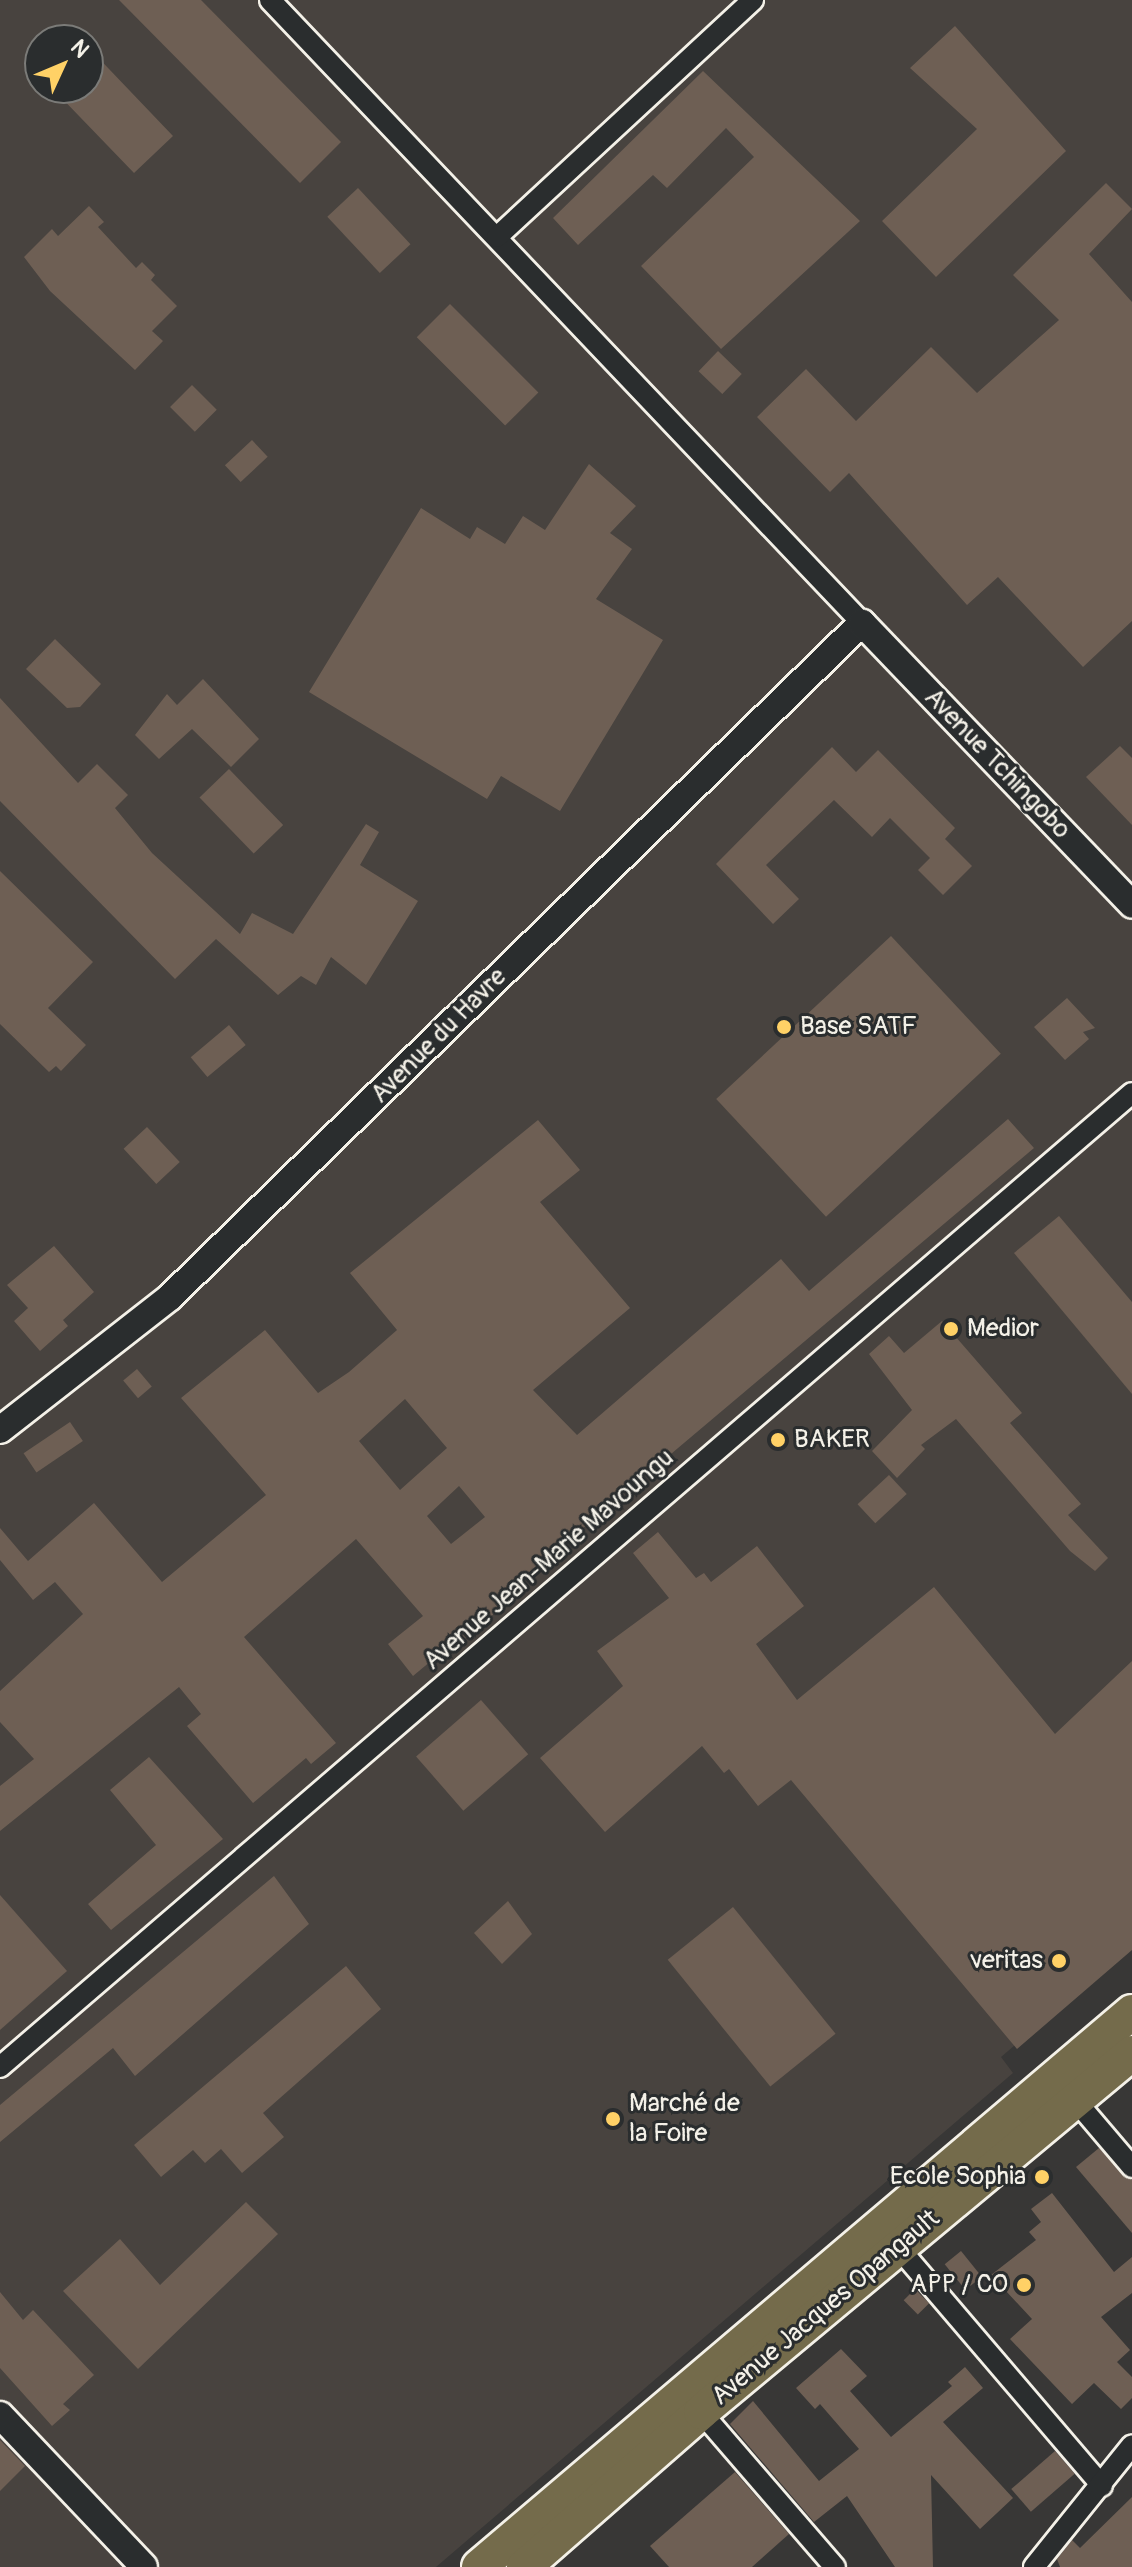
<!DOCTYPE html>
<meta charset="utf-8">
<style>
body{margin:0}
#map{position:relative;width:1132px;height:2567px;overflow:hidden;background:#383736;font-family:Pangolin,sans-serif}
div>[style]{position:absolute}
.built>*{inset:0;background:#48433f}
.building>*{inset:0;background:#6e5f54;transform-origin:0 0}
.roads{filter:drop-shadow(2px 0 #f4f1e8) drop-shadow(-2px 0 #f4f1e8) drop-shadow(0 2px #f4f1e8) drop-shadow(0 -2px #f4f1e8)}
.minor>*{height:20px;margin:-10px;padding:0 10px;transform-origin:10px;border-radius:10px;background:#2a2d2e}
.tertiary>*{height:26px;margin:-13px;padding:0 13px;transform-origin:13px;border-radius:13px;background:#2a2d2e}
.trunk>*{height:34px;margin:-17px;padding:0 17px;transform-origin:17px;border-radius:17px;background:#746b4b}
.dots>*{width:22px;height:22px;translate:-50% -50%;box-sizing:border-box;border:4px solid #2a2d2e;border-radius:50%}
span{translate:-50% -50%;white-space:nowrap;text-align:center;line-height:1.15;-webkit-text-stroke:6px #2a2d2e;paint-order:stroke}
.street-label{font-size:26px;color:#f4f1e8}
.poi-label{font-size:26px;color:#f4f1e8}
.left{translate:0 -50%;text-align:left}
.right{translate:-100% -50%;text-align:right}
.north{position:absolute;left:24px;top:24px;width:80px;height:80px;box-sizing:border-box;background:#2a2d2e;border:2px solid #7b7b78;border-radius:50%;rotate:46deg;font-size:22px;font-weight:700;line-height:32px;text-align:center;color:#f4f1e8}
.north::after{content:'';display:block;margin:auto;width:28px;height:36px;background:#ffd166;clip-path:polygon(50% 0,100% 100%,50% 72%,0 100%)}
</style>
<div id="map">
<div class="built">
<i style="clip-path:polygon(evenodd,0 0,1132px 0,1132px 1945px,1001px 2057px,1013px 2073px,436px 2567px,0 2567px,0 0,40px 40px,88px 40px,88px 88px,40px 88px,40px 40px)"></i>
</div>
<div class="building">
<i style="clip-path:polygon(119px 0,201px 0,341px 142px,300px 183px)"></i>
<i style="clip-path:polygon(955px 26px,1066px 151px,936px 277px,882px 221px,977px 129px,910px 68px)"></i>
<i style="clip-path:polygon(88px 47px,173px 136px,134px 173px,52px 88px,88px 88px)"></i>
<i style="clip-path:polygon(703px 71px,860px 221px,721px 349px,641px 266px,754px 157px,726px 128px,667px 188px,653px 175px,578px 245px,553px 218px)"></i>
<i style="clip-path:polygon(1106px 183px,1132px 209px,1089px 254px,1132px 302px,1132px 621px,1083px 667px,998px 577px,967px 605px,849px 473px,830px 492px,757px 417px,806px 369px,856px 421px,931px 347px,977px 393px,1059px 320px,1013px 275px)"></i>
<i style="left:358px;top:188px;width:77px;height:42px;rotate:47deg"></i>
<i style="clip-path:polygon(89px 206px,104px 222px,98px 227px,136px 268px,142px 262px,155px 275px,151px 280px,177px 306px,152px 331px,163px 341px,135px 370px,50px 291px,24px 257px,52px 229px,58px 236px)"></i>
<i style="left:450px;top:304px;width:125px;height:47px;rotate:45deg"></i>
<i style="left:718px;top:351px;width:33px;height:28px;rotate:44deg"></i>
<i style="left:192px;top:385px;width:35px;height:31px;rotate:45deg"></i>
<i style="left:252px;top:440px;width:23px;height:37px;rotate:47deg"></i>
<i style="clip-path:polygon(589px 464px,636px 506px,610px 533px,632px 549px,596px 599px,663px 640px,560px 811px,501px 776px,487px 799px,309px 692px,421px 508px,470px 539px,477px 527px,505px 544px,523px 516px,545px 530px)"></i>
<i style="clip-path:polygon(55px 639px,101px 684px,80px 707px,67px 708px,26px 669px)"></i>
<i style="clip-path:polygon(203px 679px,259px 739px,231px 767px,192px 729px,159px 759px,135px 735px,167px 694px,177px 705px)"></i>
<i style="clip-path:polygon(0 698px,78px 783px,97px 764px,128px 795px,115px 808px,152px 853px,240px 934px,252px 913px,293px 934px,366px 824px,379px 832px,360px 865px,418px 901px,366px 985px,331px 957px,316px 985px,301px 976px,278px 995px,216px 939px,175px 979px,0 801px)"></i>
<i style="clip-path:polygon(1120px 746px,1132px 758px,1132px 825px,1086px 777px)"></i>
<i style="clip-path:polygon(832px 747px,856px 772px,878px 750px,955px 828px,945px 839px,972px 866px,943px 895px,918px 870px,930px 858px,890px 818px,872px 837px,834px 800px,766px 865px,799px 899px,773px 924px,716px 864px)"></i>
<i style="left:229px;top:769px;width:78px;height:41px;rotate:46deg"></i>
<i style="clip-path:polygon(0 871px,93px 962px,48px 1008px,86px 1045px,61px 1071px,56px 1066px,49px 1072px,0 1024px)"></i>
<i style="left:891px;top:936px;width:161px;height:239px;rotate:47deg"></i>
<i style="clip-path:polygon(1067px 998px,1095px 1028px,1083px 1032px,1089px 1039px,1065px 1060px,1034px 1027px)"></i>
<i style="left:229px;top:1025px;width:26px;height:50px;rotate:50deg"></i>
<i style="clip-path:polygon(evenodd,1008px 1119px,1034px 1148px,499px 1599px,504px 1605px,452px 1650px,449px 1646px,413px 1676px,388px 1644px,423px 1616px,356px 1539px,244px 1637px,336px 1743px,311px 1764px,306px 1758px,253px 1803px,187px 1726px,201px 1714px,179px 1687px,0 1831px,0 1786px,34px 1759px,0 1722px,0 1691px,83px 1614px,55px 1582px,33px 1600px,0 1560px,0 1528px,28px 1561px,94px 1503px,162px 1582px,266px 1495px,181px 1398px,265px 1330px,318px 1393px,349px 1372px,397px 1330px,350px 1273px,538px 1120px,580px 1170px,540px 1202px,630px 1308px,533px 1390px,577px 1435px,781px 1259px,809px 1291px,1008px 1119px,405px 1399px,447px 1448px,400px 1490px,359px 1441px,405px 1399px,1008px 1119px,459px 1486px,485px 1517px,451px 1544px,427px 1516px,459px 1486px)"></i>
<i style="left:147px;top:1127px;width:48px;height:32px;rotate:47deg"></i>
<i style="clip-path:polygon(1059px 1216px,1132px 1302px,1132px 1394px,1014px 1253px)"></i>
<i style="clip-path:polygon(54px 1246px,94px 1292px,63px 1320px,68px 1326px,40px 1351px,14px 1321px,28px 1308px,7px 1285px)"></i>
<i style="clip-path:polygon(942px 1321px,1022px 1413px,1010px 1423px,1081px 1504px,1068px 1515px,1108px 1558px,1095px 1571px,1070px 1551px,956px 1419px,921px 1445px,925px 1449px,897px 1478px,872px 1451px,912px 1410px,869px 1354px,889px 1336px,904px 1353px)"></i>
<i style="left:137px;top:1369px;width:23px;height:18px;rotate:50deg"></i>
<i style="left:70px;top:1422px;width:23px;height:56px;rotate:56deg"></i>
<i style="left:889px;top:1475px;width:26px;height:43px;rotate:47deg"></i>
<i style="clip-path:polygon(658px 1532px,696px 1578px,704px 1573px,711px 1582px,757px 1546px,804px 1606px,756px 1644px,797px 1700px,934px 1587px,1055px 1734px,1132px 1661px,1132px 1950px,1017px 2049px,791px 1780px,758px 1806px,729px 1769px,724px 1773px,702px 1746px,605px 1832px,540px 1758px,623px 1686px,597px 1651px,669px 1598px,633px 1553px)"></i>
<i style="left:481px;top:1700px;width:72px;height:86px;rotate:49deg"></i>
<i style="clip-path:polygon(149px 1757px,223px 1839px,111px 1930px,88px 1904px,156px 1845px,110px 1790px)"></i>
<i style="clip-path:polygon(274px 1876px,309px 1924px,135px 2076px,113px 2048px,0 2142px,0 2105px)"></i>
<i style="clip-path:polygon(0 1895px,67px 1971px,0 2030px)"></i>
<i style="clip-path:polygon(508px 1901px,532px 1934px,502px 1964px,474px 1933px)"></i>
<i style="left:733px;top:1907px;width:163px;height:84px;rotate:51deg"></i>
<i style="clip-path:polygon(346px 1966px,381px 2009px,263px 2113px,284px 2137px,242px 2173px,221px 2149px,205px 2163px,193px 2150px,161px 2177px,134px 2145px)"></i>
<i style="clip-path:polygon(1099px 2148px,1132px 2180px,1132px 2233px,1076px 2167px)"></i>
<i style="clip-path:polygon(1052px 2193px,1114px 2272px,1132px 2257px,1132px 2293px,1101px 2317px,1130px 2350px,1117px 2362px,1132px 2377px,1132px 2398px,1121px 2409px,1094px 2383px,1072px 2404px,1010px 2339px,1032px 2319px,991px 2275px,1036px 2240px,1029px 2232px,1041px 2222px,1031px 2209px)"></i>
<i style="clip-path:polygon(246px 2202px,278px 2234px,138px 2369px,63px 2291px,120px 2239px,160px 2285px)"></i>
<i style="left:961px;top:2251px;width:33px;height:21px;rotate:51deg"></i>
<i style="left:915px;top:2289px;width:20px;height:16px;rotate:45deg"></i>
<i style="clip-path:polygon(0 2292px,23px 2320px,33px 2310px,94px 2375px,63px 2404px,70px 2410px,52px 2426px,0 2368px)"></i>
<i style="clip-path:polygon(841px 2349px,867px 2376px,850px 2391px,891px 2437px,952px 2386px,948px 2382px,965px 2367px,983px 2388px,943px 2422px,1013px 2498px,980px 2529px,931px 2475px,933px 2567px,895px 2567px,847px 2496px,814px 2522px,730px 2424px,753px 2401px,819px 2481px,859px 2449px,820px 2404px,815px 2409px,796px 2388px)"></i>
<i style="clip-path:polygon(0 2440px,25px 2466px,0 2491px)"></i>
<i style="left:1055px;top:2451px;width:30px;height:58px;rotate:49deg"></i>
<i style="clip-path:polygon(735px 2472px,789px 2534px,752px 2567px,669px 2567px,650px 2546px)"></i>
<i style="clip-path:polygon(1132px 2497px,1132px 2567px,1060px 2567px,1057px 2559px,1072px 2540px,1080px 2548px)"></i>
</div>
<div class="roads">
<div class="minor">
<i style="left:270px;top:0;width:859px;rotate:46.46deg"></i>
<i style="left:497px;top:237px;width:349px;rotate:-42.8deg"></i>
<i style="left:0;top:2067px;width:1493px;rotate:-40.71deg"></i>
<i style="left:1075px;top:2100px;width:88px;rotate:49.6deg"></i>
<i style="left:898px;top:2247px;width:314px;rotate:49.5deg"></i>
<i style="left:701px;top:2412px;width:205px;rotate:49.2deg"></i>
<i style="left:1034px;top:2567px;width:156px;rotate:-51.2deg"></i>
</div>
<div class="tertiary">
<i style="left:0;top:1430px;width:216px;rotate:-38deg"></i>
<i style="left:170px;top:1297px;width:966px;rotate:-44.25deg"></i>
<i style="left:862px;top:623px;width:390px;rotate:46.2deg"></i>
<i style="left:0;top:2415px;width:209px;rotate:46.5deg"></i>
</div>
<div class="trunk">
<i style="left:479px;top:2567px;width:857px;rotate:-40.36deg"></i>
<i style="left:524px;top:2567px;width:235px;rotate:-41.2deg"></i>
<i style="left:701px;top:2412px;width:561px;rotate:-39.79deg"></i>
</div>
</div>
<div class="dots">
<i style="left:784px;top:1027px;background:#ffd166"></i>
<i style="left:951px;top:1329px;background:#ffd166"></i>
<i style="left:778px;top:1440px;background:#ffd166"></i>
<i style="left:1059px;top:1961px;background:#ffd166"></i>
<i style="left:613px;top:2119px;background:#ffd166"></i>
<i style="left:1042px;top:2177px;background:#ffd166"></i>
<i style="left:1024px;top:2285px;background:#ffd166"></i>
</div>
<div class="street-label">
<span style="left:997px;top:764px;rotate:46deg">Avenue Tchingobo</span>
<span style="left:439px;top:1036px;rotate:-45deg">Avenue du Havre</span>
<span style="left:549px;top:1560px;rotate:-41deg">Avenue Jean-Marie Mavoungu</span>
<span style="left:826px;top:2308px;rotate:-40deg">Avenue Jacques Opangault</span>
</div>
<div class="poi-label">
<span class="left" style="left:800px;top:1027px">Base SATF</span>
<span class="left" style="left:967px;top:1329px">Medior</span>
<span class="left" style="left:794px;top:1440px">BAKER</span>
<span class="right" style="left:1043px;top:1961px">veritas</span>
<span class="left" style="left:629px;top:2119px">Marché de<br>la Foire</span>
<span class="right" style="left:1026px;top:2177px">Ecole Sophia</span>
<span class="right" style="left:1008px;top:2285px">APP / CO</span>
</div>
<div class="north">N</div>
</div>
